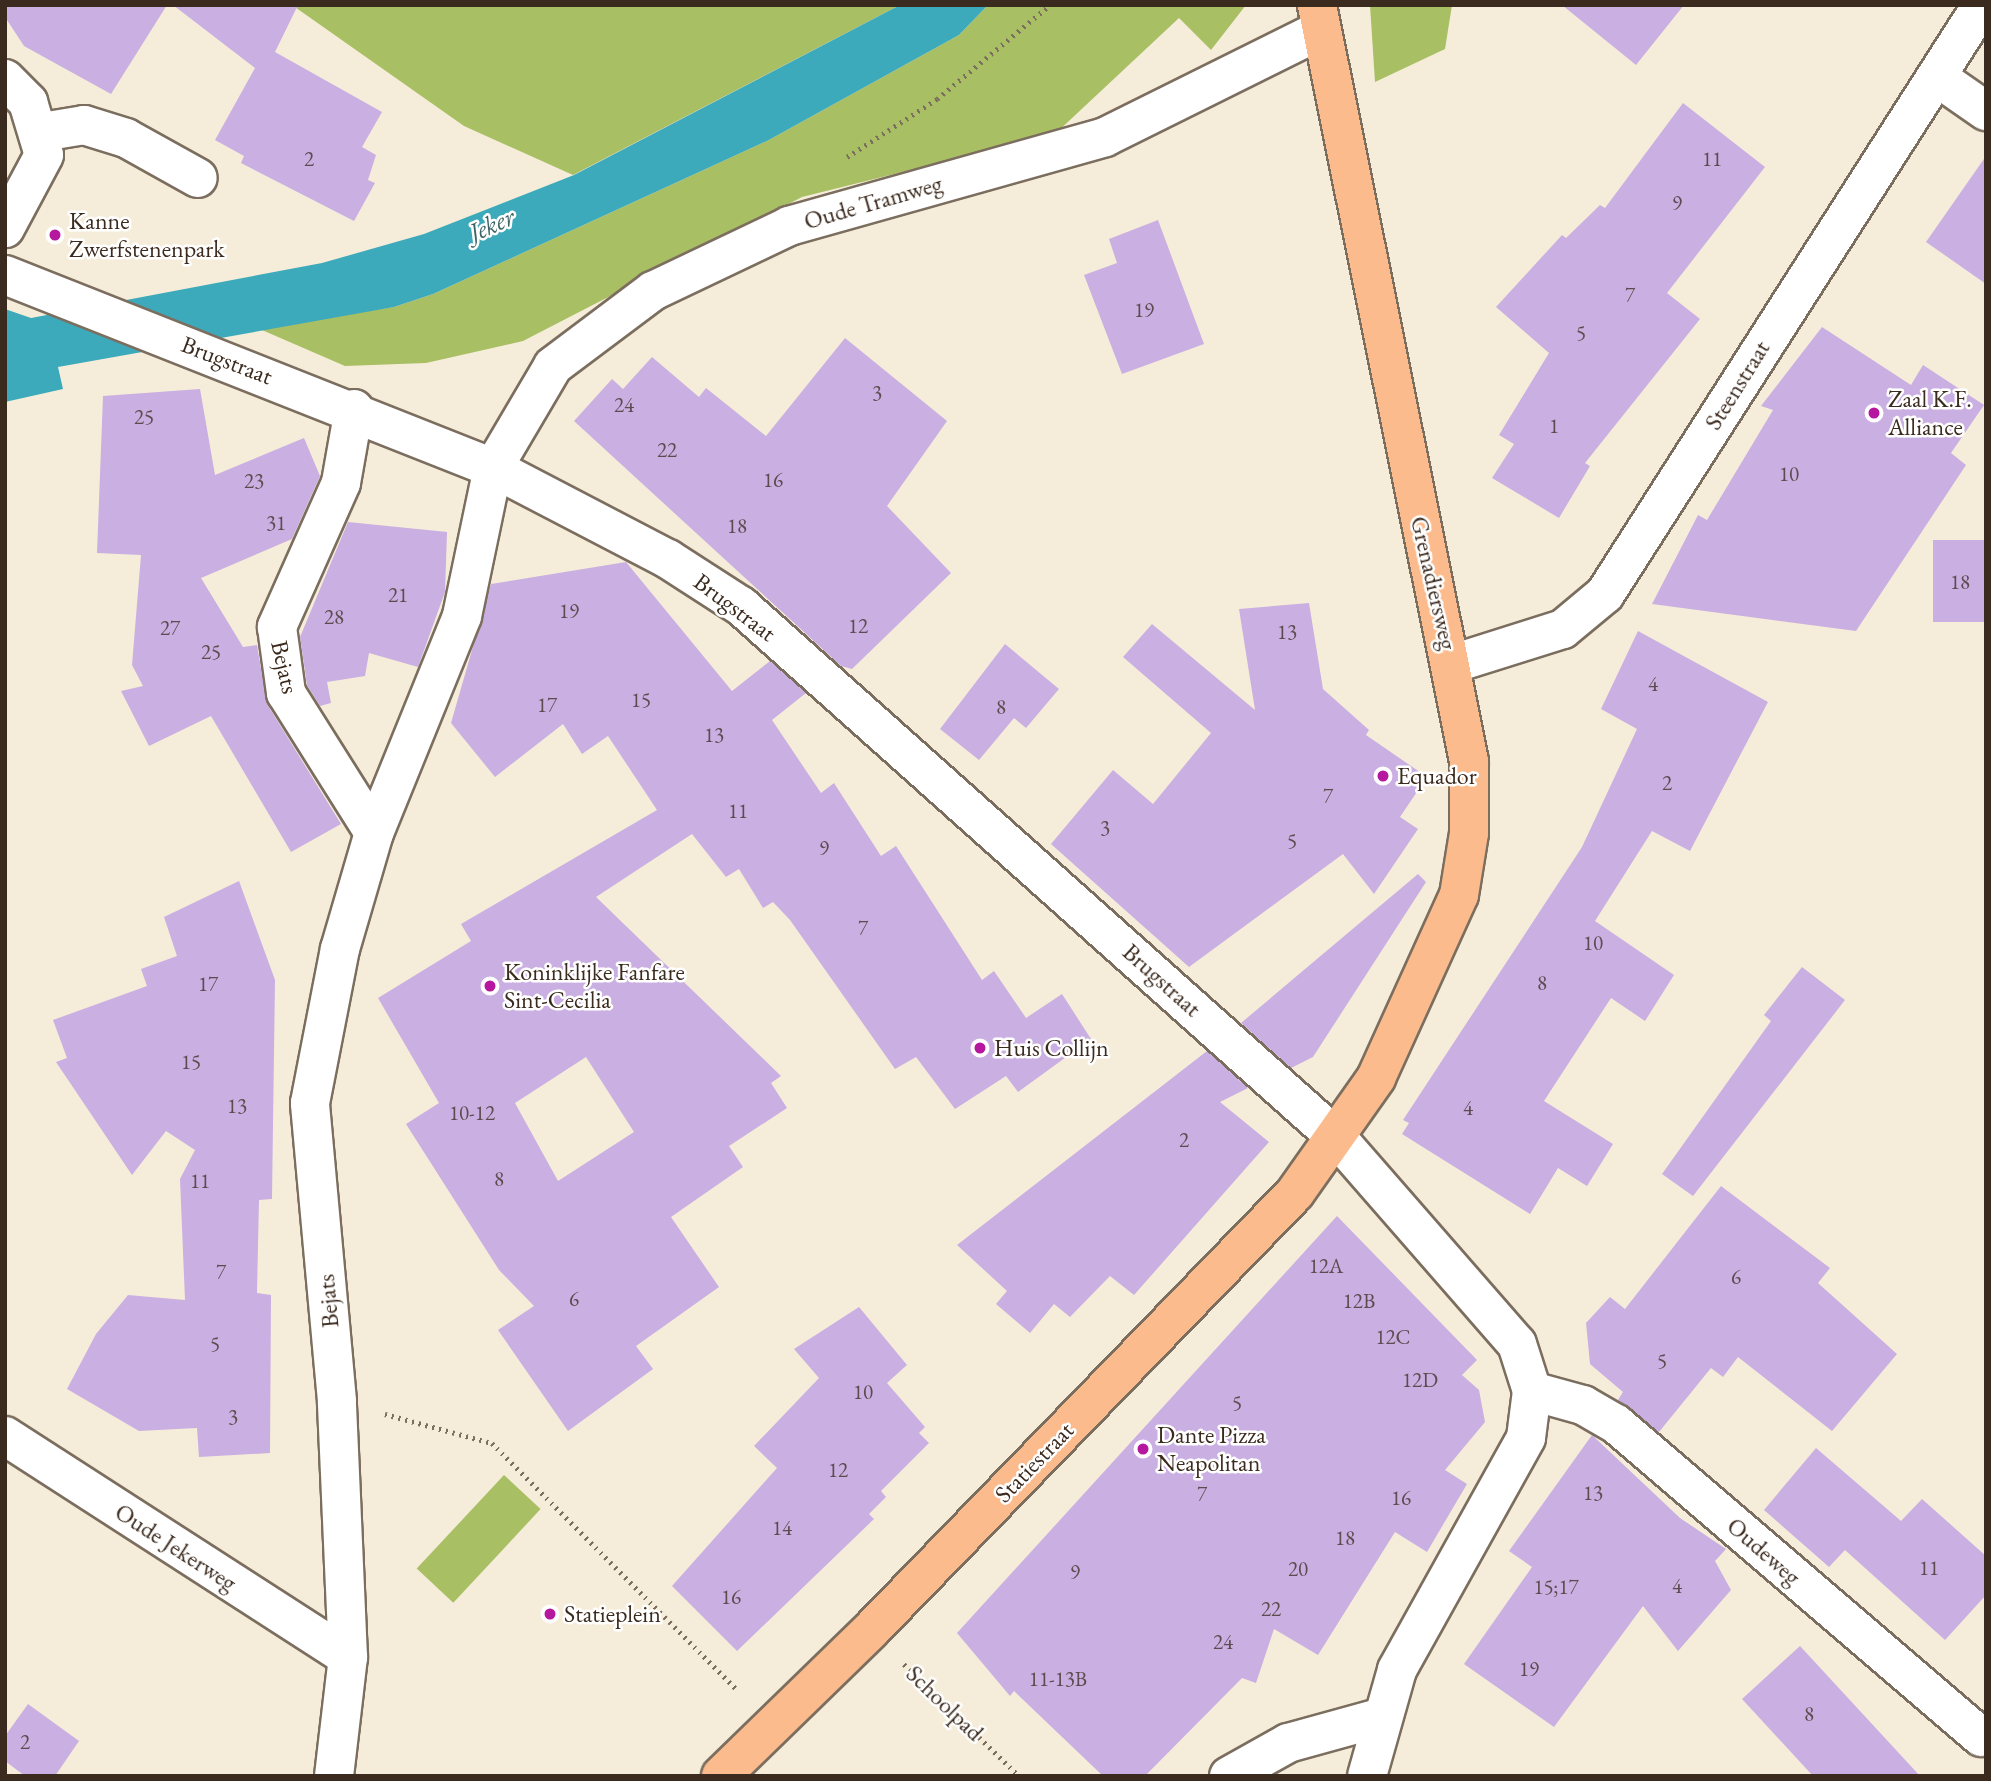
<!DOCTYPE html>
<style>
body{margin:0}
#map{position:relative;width:1991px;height:1781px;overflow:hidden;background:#f5edd9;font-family:"EB Garamond",serif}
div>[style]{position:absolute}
.green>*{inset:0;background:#a8bf64;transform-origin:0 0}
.water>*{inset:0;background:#3daabc}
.building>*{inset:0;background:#caafe2;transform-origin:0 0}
.path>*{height:4.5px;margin-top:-2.25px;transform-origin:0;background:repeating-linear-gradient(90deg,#7c6e5f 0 2px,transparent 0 7px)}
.roads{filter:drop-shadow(2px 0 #7c6e5f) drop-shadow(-2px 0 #7c6e5f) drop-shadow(0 2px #7c6e5f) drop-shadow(0 -2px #7c6e5f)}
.minor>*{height:38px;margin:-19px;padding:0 19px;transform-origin:19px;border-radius:19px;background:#fff}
.major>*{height:38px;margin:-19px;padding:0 19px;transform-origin:19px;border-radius:19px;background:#fbbb8c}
.dots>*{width:19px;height:19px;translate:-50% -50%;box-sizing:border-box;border:4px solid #fff;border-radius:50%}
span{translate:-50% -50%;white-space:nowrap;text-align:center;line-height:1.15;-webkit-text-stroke:5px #fff;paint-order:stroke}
.number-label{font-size:21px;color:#5f4b4f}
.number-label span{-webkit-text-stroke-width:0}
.street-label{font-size:24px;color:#3b2a1e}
.poi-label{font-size:24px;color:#3b2a1e}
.left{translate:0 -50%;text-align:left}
.water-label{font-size:26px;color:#3c6465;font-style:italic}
.frame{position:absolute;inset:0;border:7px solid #3b2a1e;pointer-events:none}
</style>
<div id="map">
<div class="green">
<i style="clip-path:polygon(292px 5px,900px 5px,573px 175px,464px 126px)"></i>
<i style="clip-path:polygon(988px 5px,1246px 5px,1211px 50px,1179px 18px,1055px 134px,802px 197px,523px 341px,426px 363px,345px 366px,255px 327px,394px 307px,433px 294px,767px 141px,959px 35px)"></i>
<i style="clip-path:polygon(1370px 5px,1452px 5px,1445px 49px,1375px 82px)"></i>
<i style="left:504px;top:1475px;width:50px;height:128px;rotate:43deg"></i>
</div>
<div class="water">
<i style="clip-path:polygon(900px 5px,988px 5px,959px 35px,767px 141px,433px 294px,394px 307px,58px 367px,63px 389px,5px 402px,5px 309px,31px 318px,322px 263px,424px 234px,574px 175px)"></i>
</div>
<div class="building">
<i style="clip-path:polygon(5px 5px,167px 5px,111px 94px,24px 46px,5px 17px)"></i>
<i style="clip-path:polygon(173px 5px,298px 5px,275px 52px,382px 112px,362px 147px,376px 155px,368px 180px,375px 183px,354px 221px,241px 163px,244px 156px,215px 140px,255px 68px)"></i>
<i style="clip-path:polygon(1562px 5px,1684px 5px,1636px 65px)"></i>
<i style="clip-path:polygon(1683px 103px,1765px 167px,1667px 293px,1700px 319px,1585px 463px,1590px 466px,1559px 518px,1492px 478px,1514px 444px,1499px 435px,1549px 353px,1496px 307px,1562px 235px,1566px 238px,1600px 205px,1605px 208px)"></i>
<i style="clip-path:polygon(1986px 156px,1986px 284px,1926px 242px)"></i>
<i style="clip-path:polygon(1158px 220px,1204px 344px,1122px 374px,1084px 275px,1117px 263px,1109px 239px)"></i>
<i style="clip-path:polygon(1822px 327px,1911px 385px,1923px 365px,1984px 405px,1951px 453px,1966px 465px,1856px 631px,1652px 604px,1698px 515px,1707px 520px,1773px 410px,1761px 406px)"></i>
<i style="clip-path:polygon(845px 338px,947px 421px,887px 506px,951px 573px,852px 669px,841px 666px,574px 421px,612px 379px,623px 389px,652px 357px,699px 397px,706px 388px,766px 436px)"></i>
<i style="clip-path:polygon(200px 389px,215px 475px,304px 438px,320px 476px,292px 539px,201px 578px,243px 647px,257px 645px,267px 704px,341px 824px,291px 852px,211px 716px,149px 746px,121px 691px,143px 686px,132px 665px,141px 555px,97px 553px,103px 396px)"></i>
<i style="clip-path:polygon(348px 522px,447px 532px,445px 592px,418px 667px,369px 653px,365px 676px,327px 682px,331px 703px,320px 706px,307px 685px,300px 637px)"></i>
<i style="left:1986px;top:540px;width:82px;height:53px;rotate:90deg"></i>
<i style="clip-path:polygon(evenodd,626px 562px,732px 691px,770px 661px,806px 693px,772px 720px,821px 793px,834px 783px,881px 856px,896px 846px,982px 980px,994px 971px,1026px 1018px,1062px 994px,1091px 1039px,1018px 1092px,1006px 1076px,955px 1109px,916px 1057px,895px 1069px,790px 920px,773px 902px,763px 908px,739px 869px,726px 877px,692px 834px,596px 897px,781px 1076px,771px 1083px,787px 1108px,729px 1146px,743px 1167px,671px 1217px,719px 1287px,636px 1346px,653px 1369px,568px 1431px,498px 1330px,534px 1306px,499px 1270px,406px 1124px,439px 1103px,378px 998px,471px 941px,461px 924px,657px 810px,608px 736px,582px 754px,563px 724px,495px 777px,451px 723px,491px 584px,626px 562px,586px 1057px,634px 1132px,558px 1181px,515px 1103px,586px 1057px)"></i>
<i style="clip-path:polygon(1309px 603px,1323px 689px,1369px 730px,1366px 735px,1427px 777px,1400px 817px,1418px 829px,1374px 894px,1343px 854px,1189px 967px,1051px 844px,1113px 770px,1153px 804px,1211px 733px,1123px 657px,1152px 624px,1255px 710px,1239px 609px)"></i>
<i style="clip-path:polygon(1638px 631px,1768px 702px,1690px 851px,1652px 831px,1595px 921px,1674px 975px,1645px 1021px,1611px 998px,1544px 1101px,1613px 1144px,1587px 1186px,1558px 1168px,1530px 1214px,1402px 1134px,1409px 1123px,1403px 1120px,1582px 847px,1637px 729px,1601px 709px)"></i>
<i style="clip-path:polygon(1005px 644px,1059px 689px,1026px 728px,1014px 718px,979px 760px,940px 729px)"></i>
<i style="clip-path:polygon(1418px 874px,1426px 882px,1313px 1057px,1291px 1068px,1241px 1023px)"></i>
<i style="clip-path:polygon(239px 881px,275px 980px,272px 1199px,259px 1200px,257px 1293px,271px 1295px,270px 1453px,199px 1457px,197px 1428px,139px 1431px,67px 1389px,96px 1334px,128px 1295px,185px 1300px,180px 1179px,195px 1150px,166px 1131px,132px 1175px,56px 1062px,67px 1058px,53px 1020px,147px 986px,141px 969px,177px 956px,164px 917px)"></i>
<i style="clip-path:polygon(1802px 967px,1845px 1000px,1693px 1196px,1662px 1174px,1771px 1021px,1764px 1015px)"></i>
<i style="clip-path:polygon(1207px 1051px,1248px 1088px,1220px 1102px,1269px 1142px,1134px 1295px,1110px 1276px,1070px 1317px,1054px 1304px,1030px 1333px,996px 1304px,1007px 1291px,957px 1245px)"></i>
<i style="clip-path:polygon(1721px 1186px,1830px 1268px,1818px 1283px,1897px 1354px,1832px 1431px,1738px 1357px,1723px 1377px,1711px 1368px,1659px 1432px,1618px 1400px,1623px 1392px,1590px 1364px,1586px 1323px,1610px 1297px,1625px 1309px)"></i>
<i style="clip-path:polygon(1337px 1216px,1477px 1360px,1462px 1375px,1479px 1390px,1485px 1422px,1445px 1470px,1467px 1484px,1427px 1552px,1395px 1532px,1318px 1655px,1274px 1629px,1256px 1683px,1242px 1678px,1145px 1776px,1103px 1776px,1014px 1691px,1010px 1696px,957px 1633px)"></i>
<i style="clip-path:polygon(859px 1307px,907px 1365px,887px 1383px,925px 1427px,919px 1433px,929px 1443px,881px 1491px,886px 1497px,869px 1514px,874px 1519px,737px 1651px,672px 1586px,777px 1468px,754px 1446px,819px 1378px,794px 1349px)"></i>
<i style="clip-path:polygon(1592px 1435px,1680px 1518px,1726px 1549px,1715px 1561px,1731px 1590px,1678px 1651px,1643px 1606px,1554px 1727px,1464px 1664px,1532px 1567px,1509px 1551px)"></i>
<i style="clip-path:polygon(1816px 1448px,1901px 1521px,1922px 1499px,1986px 1556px,1986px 1595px,1945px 1640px,1845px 1550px,1829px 1567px,1764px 1510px)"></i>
<i style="clip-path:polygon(1800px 1646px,1920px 1776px,1813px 1776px,1742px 1699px)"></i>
<i style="clip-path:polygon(28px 1704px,79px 1741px,55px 1776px,25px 1776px,5px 1761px,5px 1736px)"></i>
</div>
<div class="path">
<i style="left:847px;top:157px;width:107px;rotate:-32.8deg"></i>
<i style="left:937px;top:99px;width:147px;rotate:-39.8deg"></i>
<i style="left:385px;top:1414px;width:111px;rotate:15.2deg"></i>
<i style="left:492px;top:1443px;width:349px;rotate:45.2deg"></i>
<i style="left:904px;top:1664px;width:161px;rotate:44.2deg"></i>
</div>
<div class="roads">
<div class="minor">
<i style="left:1937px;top:77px;width:60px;rotate:34.8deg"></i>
<i style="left:5px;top:79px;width:33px;rotate:45deg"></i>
<i style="left:28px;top:102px;width:55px;rotate:73.2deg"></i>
<i style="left:44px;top:155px;width:83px;rotate:118.1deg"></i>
<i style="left:42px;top:132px;width:43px;rotate:-9.5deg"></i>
<i style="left:84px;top:125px;width:44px;rotate:17.2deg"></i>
<i style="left:126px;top:138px;width:82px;rotate:29.1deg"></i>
<i style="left:5px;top:275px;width:525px;rotate:21.58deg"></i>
<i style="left:493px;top:468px;width:197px;rotate:27.5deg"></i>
<i style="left:668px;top:559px;width:87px;rotate:32.8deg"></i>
<i style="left:741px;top:606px;width:800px;rotate:41.76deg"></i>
<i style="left:1338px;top:1139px;width:272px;rotate:48.9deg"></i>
<i style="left:1517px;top:1344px;width:49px;rotate:72.3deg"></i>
<i style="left:1532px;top:1391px;width:47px;rotate:97.3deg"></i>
<i style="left:1526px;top:1438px;width:265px;rotate:119.1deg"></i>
<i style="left:1397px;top:1670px;width:110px;rotate:105.8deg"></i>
<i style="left:354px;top:409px;width:75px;rotate:100deg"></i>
<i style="left:341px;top:483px;width:158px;rotate:114deg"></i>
<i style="left:277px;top:627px;width:67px;rotate:82.2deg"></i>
<i style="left:286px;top:693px;width:165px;rotate:57.8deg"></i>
<i style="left:1452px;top:664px;width:116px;rotate:-17.5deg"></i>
<i style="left:1563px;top:629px;width:55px;rotate:-39.8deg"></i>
<i style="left:1605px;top:594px;width:699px;rotate:-57.38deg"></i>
<i style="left:1532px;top:1391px;width:53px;rotate:15.4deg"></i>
<i style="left:1583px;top:1405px;width:38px;rotate:30deg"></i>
<i style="left:1616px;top:1424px;width:481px;rotate:40.6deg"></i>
<i style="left:5px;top:1436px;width:408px;rotate:32.8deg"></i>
<i style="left:334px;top:1776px;width:120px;rotate:-83.3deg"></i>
<i style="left:348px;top:1657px;width:256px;rotate:-92.5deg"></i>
<i style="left:337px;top:1401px;width:299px;rotate:-95.2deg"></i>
<i style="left:310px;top:1103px;width:157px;rotate:-79deg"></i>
<i style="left:340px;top:949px;width:121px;rotate:-73.7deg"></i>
<i style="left:374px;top:833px;width:234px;rotate:-67.9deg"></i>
<i style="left:462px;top:616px;width:151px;rotate:-78.2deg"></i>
<i style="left:493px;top:468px;width:118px;rotate:-59.5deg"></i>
<i style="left:553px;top:366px;width:125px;rotate:-36.9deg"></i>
<i style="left:653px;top:291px;width:151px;rotate:-25.5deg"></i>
<i style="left:789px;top:226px;width:328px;rotate:-15.7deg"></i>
<i style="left:1105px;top:137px;width:239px;rotate:-26.4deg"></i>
<i style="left:1229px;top:1776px;width:68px;rotate:-29.2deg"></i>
<i style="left:1288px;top:1743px;width:94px;rotate:-15.4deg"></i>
</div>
<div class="major">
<i style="left:721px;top:1776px;width:208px;rotate:-44.2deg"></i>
<i style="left:870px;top:1631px;width:610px;rotate:-45.86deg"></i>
<i style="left:1295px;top:1193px;width:141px;rotate:-54.8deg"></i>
<i style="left:1376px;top:1078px;width:201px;rotate:-65.6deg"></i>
<i style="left:1459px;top:895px;width:63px;rotate:-80.8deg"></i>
<i style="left:1469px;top:833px;width:72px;rotate:-90deg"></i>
<i style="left:1469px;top:761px;width:771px;rotate:-101.37deg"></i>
</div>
</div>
<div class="dots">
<i style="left:55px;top:235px;background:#b5179e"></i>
<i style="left:1874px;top:413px;background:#b5179e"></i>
<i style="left:1383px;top:776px;background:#b5179e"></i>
<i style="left:490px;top:986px;background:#b5179e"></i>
<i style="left:980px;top:1048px;background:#b5179e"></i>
<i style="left:1143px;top:1449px;background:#b5179e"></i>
<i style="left:550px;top:1614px;background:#b5179e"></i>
</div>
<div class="number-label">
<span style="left:309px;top:159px">2</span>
<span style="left:1712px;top:159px">11</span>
<span style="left:1677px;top:203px">9</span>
<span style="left:1630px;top:295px">7</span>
<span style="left:1144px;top:310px">19</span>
<span style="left:1581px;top:333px">5</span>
<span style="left:877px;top:393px">3</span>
<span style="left:624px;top:405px">24</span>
<span style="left:144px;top:417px">25</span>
<span style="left:1554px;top:426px">1</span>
<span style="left:667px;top:450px">22</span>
<span style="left:1789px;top:474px">10</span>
<span style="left:773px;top:480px">16</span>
<span style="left:254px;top:481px">23</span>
<span style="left:276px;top:523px">31</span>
<span style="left:737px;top:526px">18</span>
<span style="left:1960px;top:582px">18</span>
<span style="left:398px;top:595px">21</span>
<span style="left:569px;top:611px">19</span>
<span style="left:334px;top:617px">28</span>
<span style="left:858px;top:626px">12</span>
<span style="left:170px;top:628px">27</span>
<span style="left:1287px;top:632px">13</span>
<span style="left:211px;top:652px">25</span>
<span style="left:1653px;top:684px">4</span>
<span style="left:641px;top:700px">15</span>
<span style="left:547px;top:705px">17</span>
<span style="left:1001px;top:707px">8</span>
<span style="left:714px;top:735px">13</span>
<span style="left:1667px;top:783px">2</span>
<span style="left:1328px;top:796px">7</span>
<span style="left:738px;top:811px">11</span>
<span style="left:1105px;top:828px">3</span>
<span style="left:1292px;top:841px">5</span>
<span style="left:824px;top:848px">9</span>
<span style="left:863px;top:928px">7</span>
<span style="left:1593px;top:943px">10</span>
<span style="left:1542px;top:983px">8</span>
<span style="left:208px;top:984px">17</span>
<span style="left:191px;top:1062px">15</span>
<span style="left:237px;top:1106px">13</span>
<span style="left:1468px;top:1108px">4</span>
<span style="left:472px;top:1113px">10-12</span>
<span style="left:1184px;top:1140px">2</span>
<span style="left:499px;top:1179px">8</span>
<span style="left:200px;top:1181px">11</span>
<span style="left:1326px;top:1266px">12A</span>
<span style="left:221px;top:1272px">7</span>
<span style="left:1736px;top:1277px">6</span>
<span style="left:574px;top:1299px">6</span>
<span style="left:1359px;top:1301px">12B</span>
<span style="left:1393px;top:1337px">12C</span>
<span style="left:215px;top:1344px">5</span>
<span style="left:1662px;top:1361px">5</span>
<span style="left:1420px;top:1380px">12D</span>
<span style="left:863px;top:1392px">10</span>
<span style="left:1237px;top:1403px">5</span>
<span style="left:233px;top:1417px">3</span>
<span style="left:838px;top:1470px">12</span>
<span style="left:1593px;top:1493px">13</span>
<span style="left:1202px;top:1494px">7</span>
<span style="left:1401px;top:1498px">16</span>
<span style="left:782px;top:1528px">14</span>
<span style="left:1345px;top:1538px">18</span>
<span style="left:1929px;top:1568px">11</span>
<span style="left:1298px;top:1569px">20</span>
<span style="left:1075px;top:1572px">9</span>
<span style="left:1677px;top:1586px">4</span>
<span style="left:1556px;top:1587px">15;17</span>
<span style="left:731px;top:1597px">16</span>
<span style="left:1271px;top:1609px">22</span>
<span style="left:1223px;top:1642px">24</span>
<span style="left:1529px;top:1669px">19</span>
<span style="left:1058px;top:1679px">11-13B</span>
<span style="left:1809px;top:1714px">8</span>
<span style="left:25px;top:1742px">2</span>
</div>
<div class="street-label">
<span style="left:873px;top:202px;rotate:-16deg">Oude Tramweg</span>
<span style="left:227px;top:360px;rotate:21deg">Brugstraat</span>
<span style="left:1737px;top:385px;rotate:-58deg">Steenstraat</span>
<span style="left:1434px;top:583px;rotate:77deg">Grenadiersweg</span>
<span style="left:735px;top:607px;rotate:37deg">Brugstraat</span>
<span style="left:285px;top:667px;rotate:77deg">Bejats</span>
<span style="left:1162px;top:980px;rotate:42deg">Brugstraat</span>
<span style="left:328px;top:1301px;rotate:-95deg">Bejats</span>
<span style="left:1034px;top:1462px;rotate:-46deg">Statiestraat</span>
<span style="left:176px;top:1547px;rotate:33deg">Oude Jekerweg</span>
<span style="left:1764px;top:1551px;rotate:41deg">Oudeweg</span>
<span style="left:945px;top:1703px;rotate:44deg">Schoolpad</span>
</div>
<div class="poi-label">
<span class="left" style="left:69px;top:235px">Kanne<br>Zwerfstenenpark</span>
<span class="left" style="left:1888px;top:413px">Zaal K.F.<br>Alliance</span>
<span class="left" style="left:1397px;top:776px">Equador</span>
<span class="left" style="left:504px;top:986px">Koninklijke Fanfare<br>Sint-Cecilia</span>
<span class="left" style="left:994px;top:1048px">Huis Collijn</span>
<span class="left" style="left:1157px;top:1449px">Dante Pizza<br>Neapolitan</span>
<span class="left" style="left:564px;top:1614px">Statieplein</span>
</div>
<div class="water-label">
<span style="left:492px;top:225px;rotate:-24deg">Jeker</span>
</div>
<div class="frame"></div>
</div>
